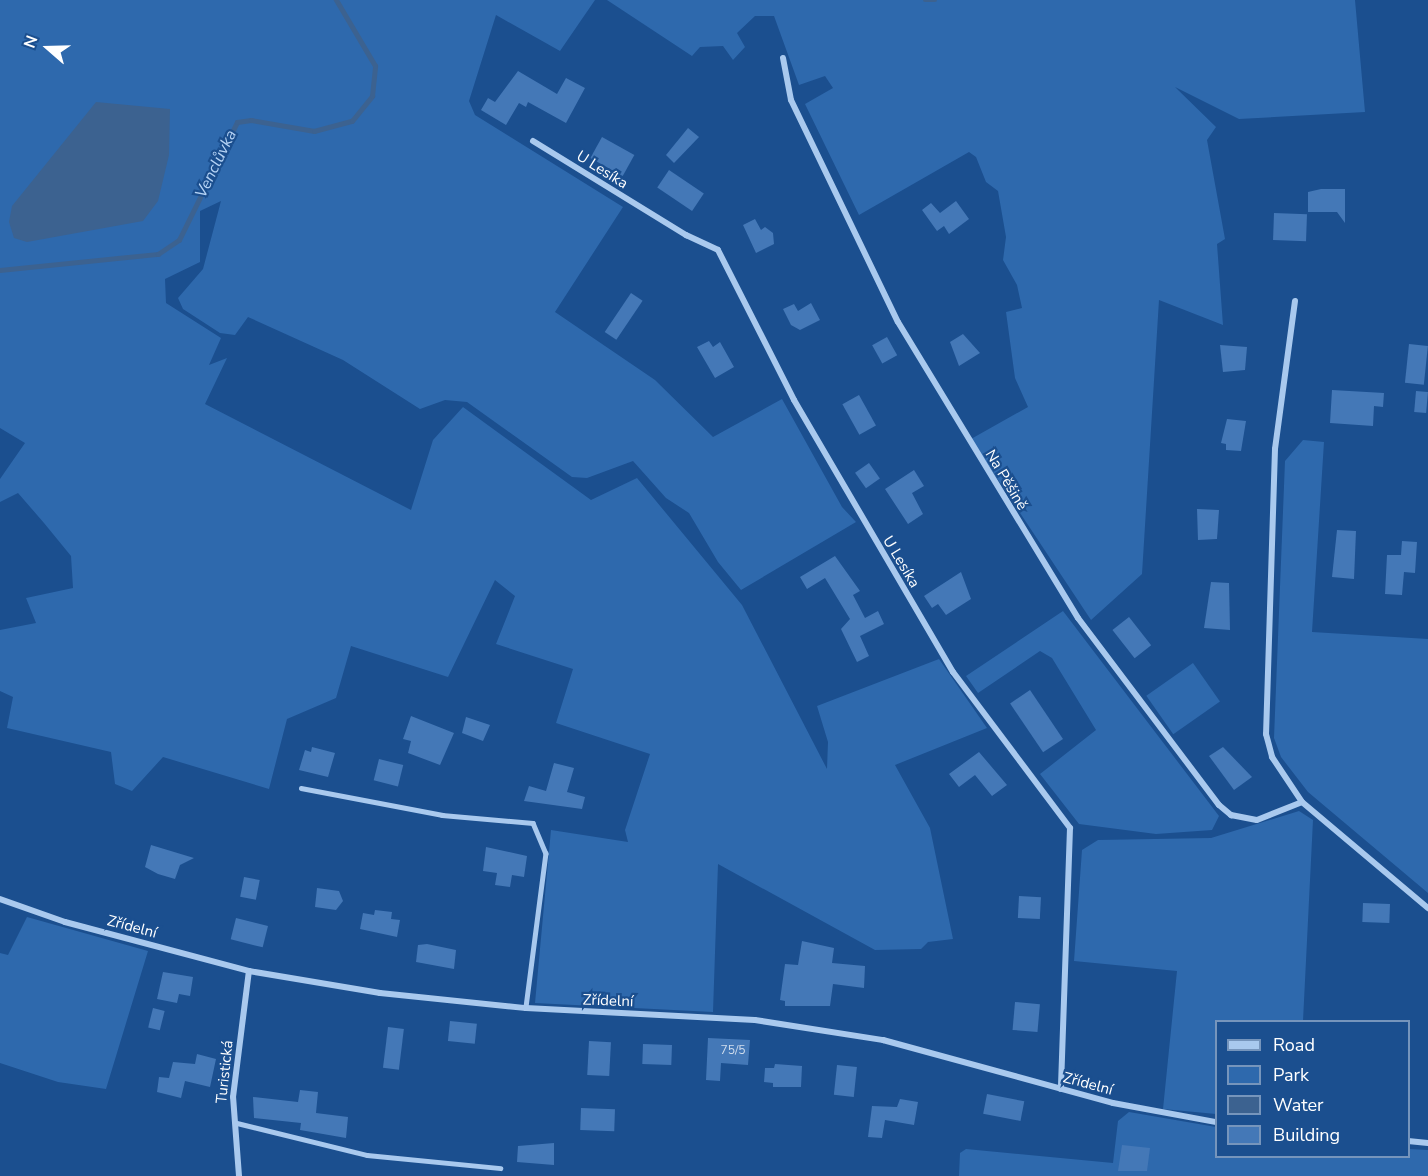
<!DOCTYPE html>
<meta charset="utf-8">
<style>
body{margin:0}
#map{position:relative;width:1428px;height:1176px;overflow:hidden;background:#1b4f8f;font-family:"Nunito Sans",sans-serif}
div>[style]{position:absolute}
.green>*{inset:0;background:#2e69ad;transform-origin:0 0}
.water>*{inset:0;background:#3c6290}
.stream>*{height:4.5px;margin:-2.25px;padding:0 2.25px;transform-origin:2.25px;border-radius:2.25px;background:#3c6290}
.building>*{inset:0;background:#4478b7;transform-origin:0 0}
.service>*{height:4.5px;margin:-2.25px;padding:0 2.25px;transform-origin:2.25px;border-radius:2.25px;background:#a9c9ee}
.minor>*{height:6px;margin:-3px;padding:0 3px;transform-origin:3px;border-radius:3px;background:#a9c9ee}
span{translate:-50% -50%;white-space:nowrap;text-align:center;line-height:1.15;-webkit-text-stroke:4.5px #1b4f8f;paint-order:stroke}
.number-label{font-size:12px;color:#d0dded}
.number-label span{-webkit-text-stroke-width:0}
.street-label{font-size:15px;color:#fff}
.water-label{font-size:16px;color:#b5d3f5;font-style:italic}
.legend{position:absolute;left:1215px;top:1020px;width:195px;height:138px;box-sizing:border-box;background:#1b4f8f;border:2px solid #7695bc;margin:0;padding:8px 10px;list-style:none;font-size:18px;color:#fff}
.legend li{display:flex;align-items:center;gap:12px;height:30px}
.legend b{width:30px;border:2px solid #7695bc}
.north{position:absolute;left:18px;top:18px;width:60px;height:60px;-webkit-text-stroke:4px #1b4f8f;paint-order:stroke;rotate:290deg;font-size:16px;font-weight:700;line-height:24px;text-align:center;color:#fff}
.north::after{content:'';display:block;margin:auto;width:21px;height:27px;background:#fff;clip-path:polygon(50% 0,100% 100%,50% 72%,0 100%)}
</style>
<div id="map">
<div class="green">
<i style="clip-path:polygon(0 0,595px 0,560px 51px,496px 15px,469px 101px,475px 115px,623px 207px,555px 312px,655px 380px,713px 437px,782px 399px,842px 507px,856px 522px,741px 590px,718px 562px,689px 513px,666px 498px,633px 461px,587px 478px,572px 477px,467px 402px,445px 400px,420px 409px,343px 360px,248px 317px,235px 335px,220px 333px,183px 309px,178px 298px,203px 269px,221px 201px,200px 211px,200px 262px,165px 279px,166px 303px,221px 338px,209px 365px,227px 358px,205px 404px,411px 510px,433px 440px,463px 407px,591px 500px,637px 478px,742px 605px,827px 769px,828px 742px,817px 706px,939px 659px,987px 728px,895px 765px,930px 828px,953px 939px,928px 942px,921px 949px,875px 950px,718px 864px,713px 1012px,535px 1003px,551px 830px,628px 842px,625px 830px,650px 754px,556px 723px,573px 669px,496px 644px,515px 596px,495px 580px,448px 677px,351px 646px,336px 698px,287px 719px,269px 789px,163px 757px,132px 791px,115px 784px,111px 752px,7px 728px,13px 697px,0 691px,0 630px,36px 623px,26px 598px,73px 588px,71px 556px,44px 523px,18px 493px,0 502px,0 479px,25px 443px,0 428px)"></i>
<i style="clip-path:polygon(607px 0,1355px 0,1365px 112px,1239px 119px,1175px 87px,1216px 127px,1207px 140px,1225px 239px,1217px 244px,1223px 325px,1159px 300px,1142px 574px,1091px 620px,971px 439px,1028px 407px,1015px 378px,1006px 312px,1022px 308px,1017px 285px,1003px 260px,1006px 237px,998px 191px,986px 182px,976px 157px,969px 152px,859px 215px,805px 104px,833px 88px,825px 76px,799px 85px,774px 16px,755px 16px,737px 33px,745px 47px,733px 60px,723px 46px,700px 47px,692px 56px)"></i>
<i style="clip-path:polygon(1303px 440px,1324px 442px,1312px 632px,1428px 639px,1428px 893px,1308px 792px,1281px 757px,1274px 738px,1285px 461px)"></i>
<i style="clip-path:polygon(1063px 611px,1219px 816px,1212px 830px,1156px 834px,1079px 824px,1040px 774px,1096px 730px,1052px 658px,1040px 651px,978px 693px,966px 676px)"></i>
<i style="left:1193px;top:663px;width:47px;height:57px;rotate:55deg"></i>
<i style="clip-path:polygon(1299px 811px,1313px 820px,1303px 1021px,1216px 1022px,1216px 1114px,1163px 1109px,1177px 971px,1074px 961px,1082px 850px,1098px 840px,1211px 838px)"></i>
<i style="clip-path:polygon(27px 917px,148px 951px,106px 1089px,58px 1082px,0 1063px,0 953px,8px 955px)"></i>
<i style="clip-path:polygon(1129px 1112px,1216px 1127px,1216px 1156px,1408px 1156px,1409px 1149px,1428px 1150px,1428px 1176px,959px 1176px,960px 1153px,966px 1149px,1113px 1163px,1118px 1121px)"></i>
</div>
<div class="water">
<i style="clip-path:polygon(96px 102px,170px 109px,169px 155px,158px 201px,143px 221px,27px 242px,14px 238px,9px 222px,12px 206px)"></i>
</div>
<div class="stream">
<i style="left:925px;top:0;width:10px"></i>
<i style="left:0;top:270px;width:159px;rotate:-5.8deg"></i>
<i style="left:158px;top:254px;width:25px;rotate:-34deg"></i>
<i style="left:179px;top:240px;width:131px;rotate:-63.8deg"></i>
<i style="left:237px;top:122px;width:14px;rotate:-8deg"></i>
<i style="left:251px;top:120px;width:64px;rotate:9.9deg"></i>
<i style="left:314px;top:131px;width:39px;rotate:-15deg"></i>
<i style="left:352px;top:121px;width:32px;rotate:-51deg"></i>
<i style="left:372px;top:96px;width:30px;rotate:-84deg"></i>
<i style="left:375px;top:66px;width:77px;rotate:-120.6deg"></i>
</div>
<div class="building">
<i style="clip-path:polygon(518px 71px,557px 94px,566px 78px,585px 88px,566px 123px,528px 102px,526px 107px,519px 103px,506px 125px,481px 110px,488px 98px,495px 102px)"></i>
<i style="clip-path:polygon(688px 128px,699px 137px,674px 163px,666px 155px)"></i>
<i style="left:602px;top:137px;width:37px;height:24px;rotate:29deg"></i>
<i style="left:669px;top:170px;width:42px;height:21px;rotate:34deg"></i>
<i style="clip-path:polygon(1321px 189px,1345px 189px,1345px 223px,1337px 212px,1308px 212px,1308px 192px)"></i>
<i style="clip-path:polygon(956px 201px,969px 219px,949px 234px,944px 226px,937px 231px,922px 210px,931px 203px,940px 213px)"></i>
<i style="left:1274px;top:213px;width:33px;height:27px;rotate:2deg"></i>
<i style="clip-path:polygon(755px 219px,761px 230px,765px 227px,773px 233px,774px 244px,756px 253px,743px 225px)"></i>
<i style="left:631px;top:293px;width:14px;height:47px;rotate:34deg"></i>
<i style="clip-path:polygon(811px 303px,820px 320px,800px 330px,791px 325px,783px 309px,794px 304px,798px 311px)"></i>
<i style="clip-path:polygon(963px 334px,980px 353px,959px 366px,950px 342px)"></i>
<i style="left:887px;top:337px;width:21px;height:17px;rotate:61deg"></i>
<i style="clip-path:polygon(709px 341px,713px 347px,720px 342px,734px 367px,715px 378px,697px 347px)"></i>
<i style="left:1409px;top:344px;width:19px;height:39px;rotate:6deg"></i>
<i style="clip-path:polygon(1220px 345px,1247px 347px,1245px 370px,1223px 372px)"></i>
<i style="clip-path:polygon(1332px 390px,1384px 393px,1383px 407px,1374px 406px,1373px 426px,1330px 423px)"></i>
<i style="left:1416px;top:391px;width:12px;height:21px;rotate:5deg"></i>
<i style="left:859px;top:395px;width:35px;height:19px;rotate:61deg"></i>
<i style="clip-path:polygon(1227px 419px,1246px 421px,1241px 451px,1226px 450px,1226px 444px,1221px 443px)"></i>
<i style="left:869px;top:463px;width:19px;height:17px;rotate:55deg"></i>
<i style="clip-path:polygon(914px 470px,924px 486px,912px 493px,923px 514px,908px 524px,885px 489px)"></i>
<i style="clip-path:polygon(1197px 509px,1219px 510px,1217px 539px,1198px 540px)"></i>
<i style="clip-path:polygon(1337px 530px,1356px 531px,1354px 579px,1332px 577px)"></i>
<i style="clip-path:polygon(1402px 541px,1417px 542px,1415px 573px,1404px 572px,1402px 595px,1385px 594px,1387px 555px,1401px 555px)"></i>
<i style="clip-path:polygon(835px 556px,860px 591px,853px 595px,865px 618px,878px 611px,884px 624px,860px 636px,869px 656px,857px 662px,841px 629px,850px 619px,825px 578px,807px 589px,800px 577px)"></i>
<i style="clip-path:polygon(961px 572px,971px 599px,946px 615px,938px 604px,932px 608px,924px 596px)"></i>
<i style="clip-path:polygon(1211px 582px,1229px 583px,1230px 630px,1204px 628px)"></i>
<i style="left:1129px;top:617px;width:36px;height:21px;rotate:52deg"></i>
<i style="left:1030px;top:690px;width:59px;height:24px;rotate:56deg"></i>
<i style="clip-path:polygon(411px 716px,454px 733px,440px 765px,408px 753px,411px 741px,403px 739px)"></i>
<i style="clip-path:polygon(466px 717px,490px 725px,483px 741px,462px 733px)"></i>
<i style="clip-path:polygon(312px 747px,335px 753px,328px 777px,299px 770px,305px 750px,311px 752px)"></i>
<i style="clip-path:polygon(1223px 747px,1252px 777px,1234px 790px,1209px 756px)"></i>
<i style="clip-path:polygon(979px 752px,1007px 785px,992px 796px,975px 775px,959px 787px,949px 774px)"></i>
<i style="left:379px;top:759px;width:25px;height:22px;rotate:14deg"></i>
<i style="clip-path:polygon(554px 763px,574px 768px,567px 792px,585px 797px,582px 809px,524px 801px,529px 786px,546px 791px)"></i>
<i style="clip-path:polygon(151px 845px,194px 858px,180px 865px,175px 879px,158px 874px,145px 867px)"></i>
<i style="clip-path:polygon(486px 847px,527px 856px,524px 877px,512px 875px,510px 887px,495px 885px,497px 873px,483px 871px)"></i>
<i style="left:244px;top:877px;width:16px;height:20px;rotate:11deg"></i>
<i style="clip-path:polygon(317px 888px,339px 891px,343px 901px,336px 910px,315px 907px)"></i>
<i style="left:1019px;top:896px;width:22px;height:22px;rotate:3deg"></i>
<i style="left:1363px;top:903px;width:27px;height:19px;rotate:2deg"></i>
<i style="clip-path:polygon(375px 910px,392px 912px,391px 919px,400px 920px,397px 937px,360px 929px,363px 913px,374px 915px)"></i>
<i style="left:236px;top:918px;width:33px;height:22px;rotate:14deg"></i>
<i style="clip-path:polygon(802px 941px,834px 948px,832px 963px,865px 966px,864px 988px,833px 984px,830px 1006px,785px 1006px,785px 1001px,780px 1000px,785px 964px,798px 965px)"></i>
<i style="clip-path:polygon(427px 944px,456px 950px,454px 969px,416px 962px,418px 945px)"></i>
<i style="clip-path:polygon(163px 972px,193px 977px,190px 996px,179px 994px,177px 1003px,157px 999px)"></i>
<i style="left:1015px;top:1002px;width:25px;height:28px;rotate:5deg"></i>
<i style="left:153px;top:1008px;width:12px;height:20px;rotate:14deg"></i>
<i style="left:450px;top:1021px;width:27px;height:20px;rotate:6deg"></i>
<i style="left:388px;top:1027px;width:16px;height:41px;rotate:7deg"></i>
<i style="clip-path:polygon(708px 1038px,750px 1040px,748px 1065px,721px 1063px,720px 1081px,706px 1080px)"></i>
<i style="left:589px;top:1041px;width:22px;height:34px;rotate:3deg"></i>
<i style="left:643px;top:1044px;width:29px;height:20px;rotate:2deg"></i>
<i style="clip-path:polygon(197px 1054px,216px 1059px,210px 1087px,185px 1081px,181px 1098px,157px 1092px,159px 1077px,169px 1078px,173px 1062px,195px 1064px)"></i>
<i style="clip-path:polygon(775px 1064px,802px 1066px,801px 1087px,773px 1087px,773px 1083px,764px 1082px,765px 1068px,774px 1068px)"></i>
<i style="left:837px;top:1065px;width:20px;height:30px;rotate:6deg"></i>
<i style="clip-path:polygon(300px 1090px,318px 1092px,316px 1113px,348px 1117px,346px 1138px,300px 1130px,301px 1123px,254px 1118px,253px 1097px,298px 1102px)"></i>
<i style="left:987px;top:1094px;width:38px;height:20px;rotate:11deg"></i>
<i style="clip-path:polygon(900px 1099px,918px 1102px,914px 1125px,885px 1120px,882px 1138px,868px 1137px,872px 1106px,897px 1107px)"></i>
<i style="left:581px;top:1108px;width:34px;height:22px;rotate:2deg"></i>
<i style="clip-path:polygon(554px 1143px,554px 1165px,517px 1162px,518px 1146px)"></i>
<i style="clip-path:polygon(1122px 1145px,1150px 1148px,1147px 1171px,1118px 1171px)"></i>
</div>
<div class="service">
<i style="left:301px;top:788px;width:144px;rotate:10.8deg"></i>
<i style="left:442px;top:815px;width:91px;rotate:5deg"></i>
<i style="left:533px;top:823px;width:33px;rotate:67deg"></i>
<i style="left:546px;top:853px;width:156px;rotate:97.4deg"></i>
<i style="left:237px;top:1123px;width:134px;rotate:13.8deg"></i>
<i style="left:367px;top:1155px;width:134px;rotate:5.6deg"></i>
</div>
<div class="minor">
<i style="left:783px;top:58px;width:43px;rotate:79.2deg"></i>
<i style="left:791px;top:100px;width:246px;rotate:64.3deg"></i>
<i style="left:898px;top:322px;width:346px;rotate:58.7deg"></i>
<i style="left:1078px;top:618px;width:234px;rotate:53deg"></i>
<i style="left:1219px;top:805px;width:16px;rotate:40deg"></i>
<i style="left:1231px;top:815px;width:26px;rotate:11deg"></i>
<i style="left:1257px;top:820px;width:48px;rotate:-21.8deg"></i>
<i style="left:533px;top:141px;width:180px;rotate:31.6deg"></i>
<i style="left:686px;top:235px;width:35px;rotate:25deg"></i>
<i style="left:718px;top:250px;width:168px;rotate:63.1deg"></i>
<i style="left:794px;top:400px;width:315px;rotate:59.7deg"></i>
<i style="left:953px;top:672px;width:195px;rotate:53.1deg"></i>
<i style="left:1070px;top:828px;width:261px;rotate:92deg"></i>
<i style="left:1295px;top:301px;width:149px;rotate:97.7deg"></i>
<i style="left:1275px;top:449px;width:285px;rotate:91.8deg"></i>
<i style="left:1266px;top:734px;width:24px;rotate:75deg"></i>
<i style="left:1272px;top:757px;width:54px;rotate:56.3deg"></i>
<i style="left:1302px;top:802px;width:165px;rotate:40.1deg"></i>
<i style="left:0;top:899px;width:69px;rotate:19.5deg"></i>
<i style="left:65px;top:922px;width:190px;rotate:14.9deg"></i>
<i style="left:249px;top:971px;width:133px;rotate:9.5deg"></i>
<i style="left:380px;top:993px;width:147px;rotate:5.9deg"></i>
<i style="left:526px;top:1008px;width:229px;rotate:3deg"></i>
<i style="left:755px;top:1020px;width:130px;rotate:8.9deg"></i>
<i style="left:883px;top:1040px;width:238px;rotate:15.3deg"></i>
<i style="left:1113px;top:1103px;width:105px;rotate:10.5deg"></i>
<i style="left:1408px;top:1141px;width:20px;rotate:6deg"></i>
<i style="left:239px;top:1176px;width:79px;rotate:-94.3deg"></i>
<i style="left:233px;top:1097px;width:127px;rotate:-82.8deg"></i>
</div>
<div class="number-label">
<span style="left:733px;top:1051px">75/5</span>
</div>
<div class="street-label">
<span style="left:602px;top:170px;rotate:32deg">U Lesíka</span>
<span style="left:1006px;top:480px;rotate:59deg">Na Pěšině</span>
<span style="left:901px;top:562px;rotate:59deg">U Lesíka</span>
<span style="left:132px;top:927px;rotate:15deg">Zřídelní</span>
<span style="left:608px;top:1001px;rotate:2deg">Zřídelní</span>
<span style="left:225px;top:1072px;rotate:-84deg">Turistická</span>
<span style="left:1088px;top:1084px;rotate:15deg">Zřídelní</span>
</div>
<div class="water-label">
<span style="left:216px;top:164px;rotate:-64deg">Venclůvka</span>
</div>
<ul class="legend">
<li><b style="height:8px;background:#a9c9ee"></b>Road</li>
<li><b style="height:16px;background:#2e69ad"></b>Park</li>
<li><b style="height:16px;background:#3c6290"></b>Water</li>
<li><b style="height:16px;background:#4478b7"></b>Building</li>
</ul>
<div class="north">N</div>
</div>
